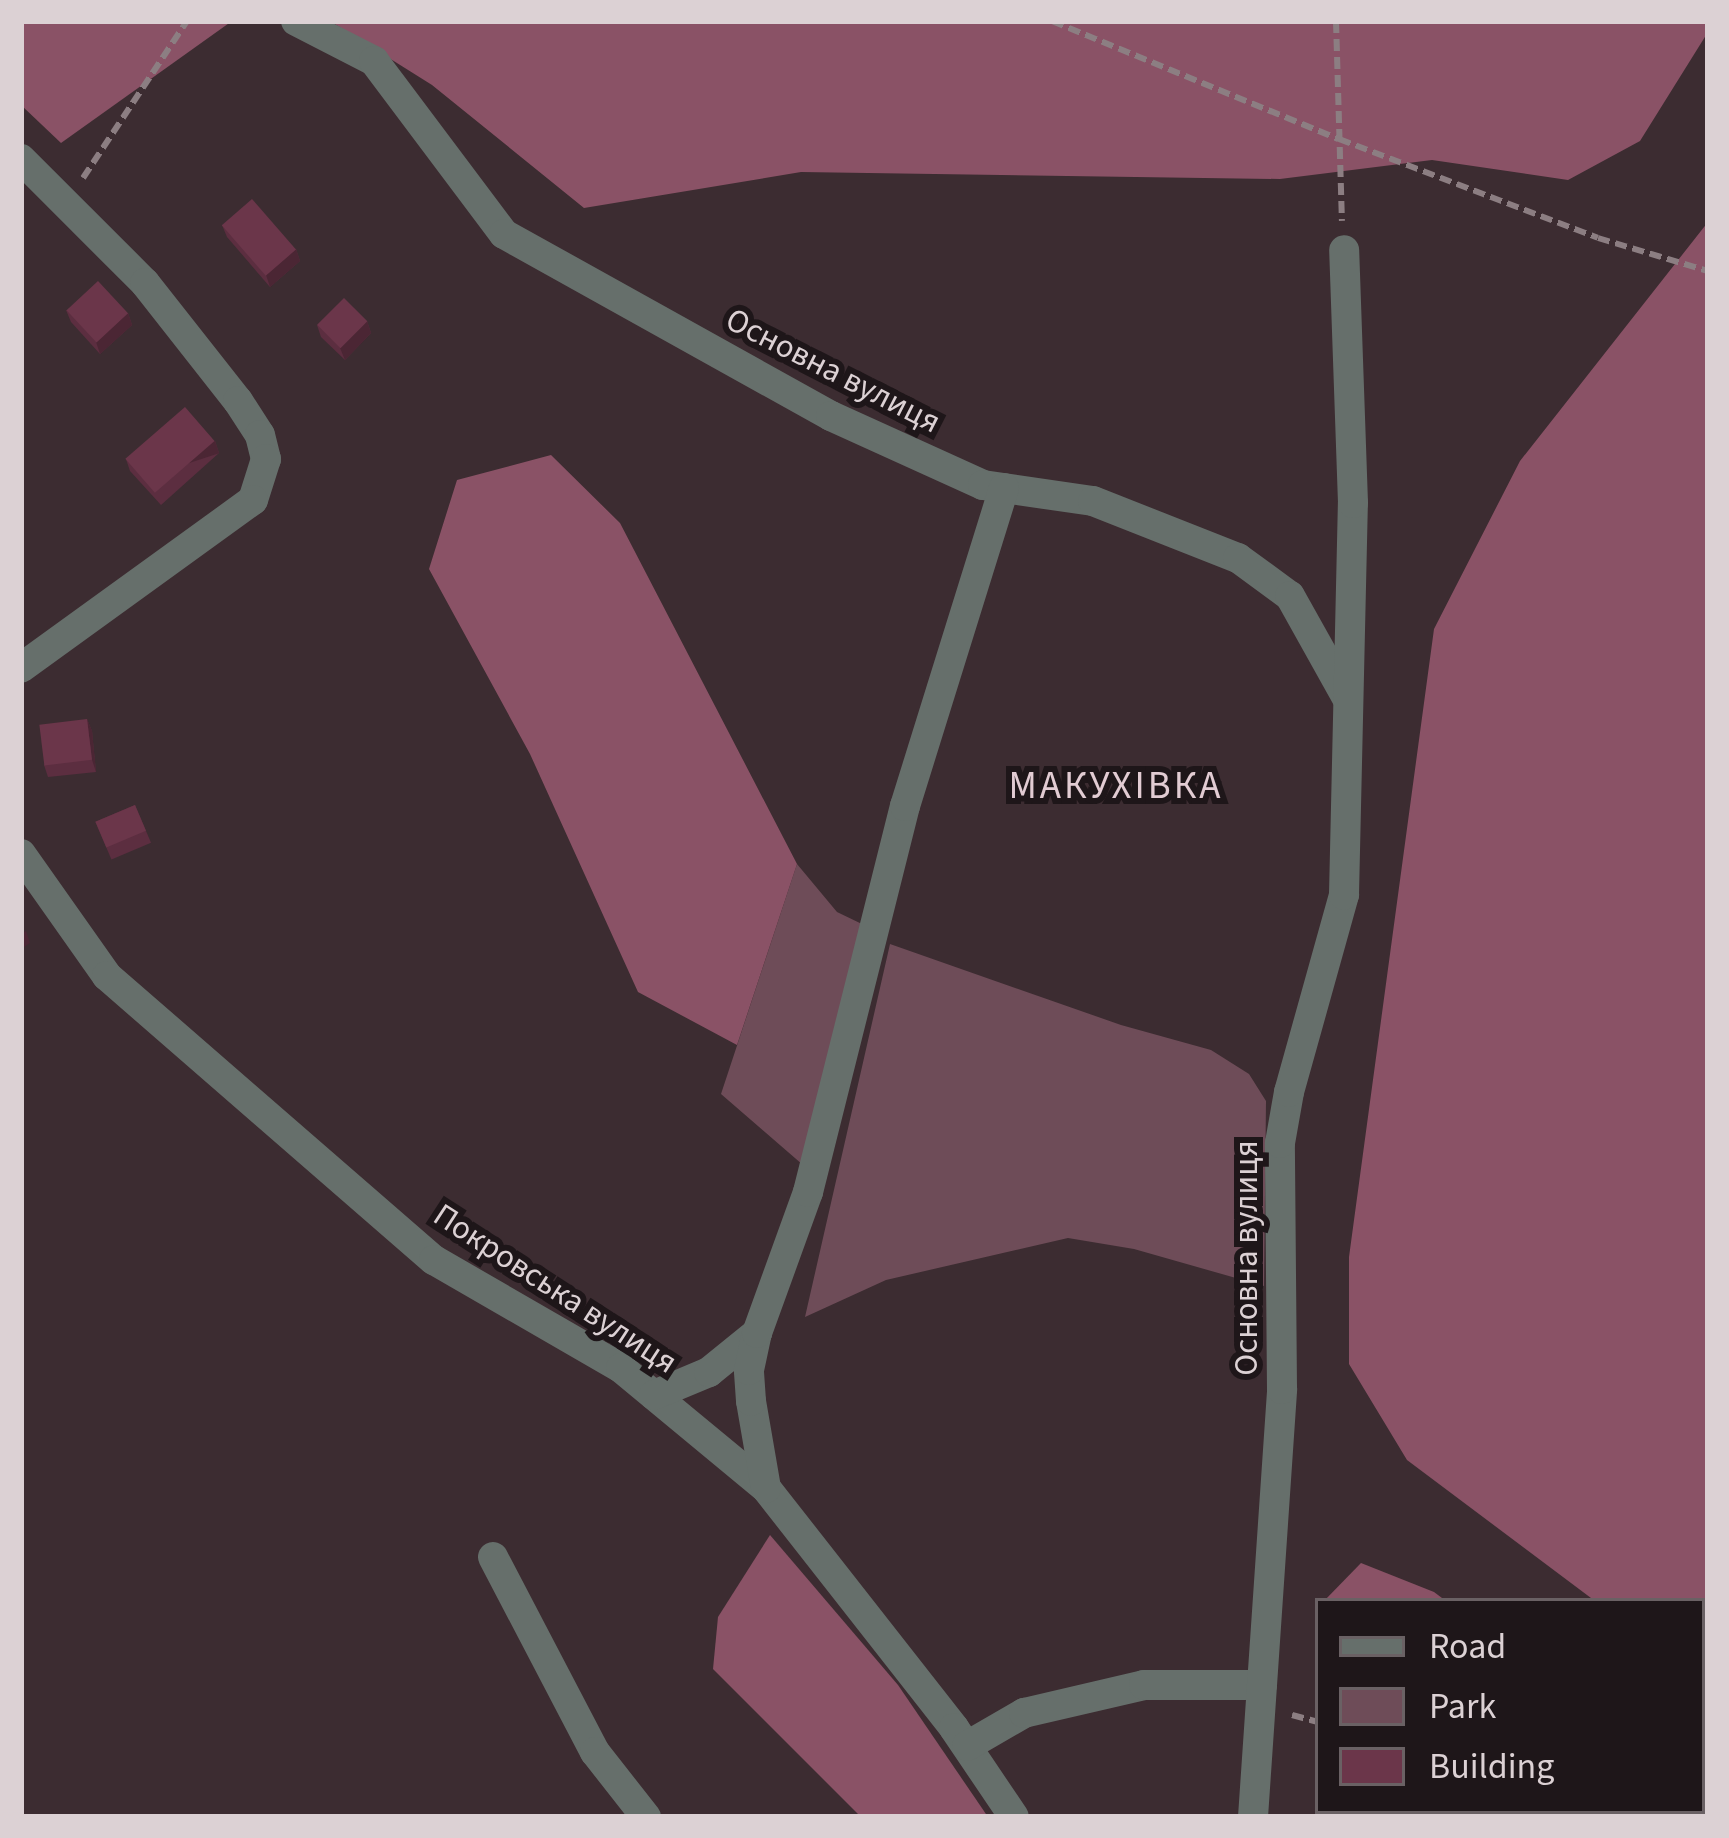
<!DOCTYPE html>
<meta charset="utf-8">
<style>
body{margin:0}
#map{position:relative;width:1729px;height:1838px;overflow:hidden;background:#3c2c31;font-family:"Source Sans 3",sans-serif}
div>[style]{position:absolute}
.green>*{inset:0;background:#6e4c58}
.forest>*{inset:0;background:#8a5266}
.path>*{height:6px;margin-top:-3px;transform-origin:0;background:repeating-linear-gradient(90deg,#8c7e82 0 12px,transparent 0 18px)}
.minor>*{height:30px;margin:-15px;padding:0 15px;transform-origin:15px;border-radius:15px;background:#666f6b}
.wall>*{inset:0;background:#5c2e40;transform-origin:0 0}
.shaded-wall>*{inset:0;background:#4b2634;transform-origin:0 0}
.building>*{inset:0;background:#6b364a;transform-origin:0 0}
span{translate:-50% -50%;white-space:nowrap;text-align:center;line-height:1.15;-webkit-text-stroke:12px #1e1619;paint-order:stroke}
.street-label{font-size:33px;color:#dcd1d4}
.quarter-label{font-size:39px;color:#e2ccd3;letter-spacing:3px}
.frame{position:absolute;inset:0;border:24px solid #dcd1d4;pointer-events:none}
.legend{position:absolute;left:1315px;top:1598px;width:390px;height:216px;box-sizing:border-box;background:#1e1619;border:3px solid #6a6164;margin:0;padding:15px 21px;list-style:none;font-size:36px;color:#dcd1d4}
.legend li{display:flex;align-items:center;gap:24px;height:60px}
.legend b{width:60px;border:3px solid #6a6164}
</style>
<div id="map">
<div class="green">
<i style="clip-path:polygon(797px 864px,837px 912px,864px 925px,803px 1165px,721px 1094px)"></i>
<i style="clip-path:polygon(890px 944px,1121px 1025px,1211px 1050px,1249px 1074px,1266px 1101px,1264px 1286px,1134px 1249px,1068px 1238px,886px 1280px,805px 1317px)"></i>
</div>
<div class="forest">
<i style="clip-path:polygon(21px 21px,232px 21px,61px 143px,21px 105px)"></i>
<i style="clip-path:polygon(330px 21px,1708px 21px,1708px 32px,1640px 141px,1568px 180px,1432px 160px,1280px 179px,801px 172px,584px 208px,432px 85px)"></i>
<i style="clip-path:polygon(1708px 222px,1708px 1686px,1702px 1681px,1702px 1601px,1595px 1601px,1407px 1460px,1349px 1364px,1349px 1257px,1434px 629px,1520px 461px)"></i>
<i style="clip-path:polygon(551px 455px,620px 523px,797px 864px,737px 1045px,638px 992px,530px 754px,429px 569px,457px 480px)"></i>
<i style="clip-path:polygon(770px 1535px,898px 1685px,988px 1817px,861px 1817px,713px 1669px,718px 1617px)"></i>
<i style="clip-path:polygon(1361px 1563px,1434px 1592px,1446px 1601px,1324px 1601px)"></i>
<i style="clip-path:polygon(1702px 1791px,1708px 1796px,1708px 1817px,1546px 1817px,1543px 1811px,1702px 1811px)"></i>
</div>
<div class="path">
<i style="left:1052px;top:21px;width:310px;rotate:22.4deg"></i>
<i style="left:1339px;top:139px;width:277px;rotate:20.9deg"></i>
<i style="left:1598px;top:238px;width:115px;rotate:16.7deg"></i>
<i style="left:1336px;top:21px;width:200px;rotate:88.3deg"></i>
<i style="left:83px;top:178px;width:188px;rotate:-56.5deg"></i>
<i style="left:1292px;top:1715px;width:27px;rotate:15deg"></i>
<i style="left:1393px;top:1811px;width:6px;rotate:72deg"></i>
</div>
<div class="minor">
<i style="left:296px;top:21px;width:88px;rotate:27.1deg"></i>
<i style="left:374px;top:61px;width:216px;rotate:53.1deg"></i>
<i style="left:504px;top:234px;width:374px;rotate:29.1deg"></i>
<i style="left:831px;top:416px;width:167px;rotate:24.4deg"></i>
<i style="left:983px;top:485px;width:111px;rotate:8.3deg"></i>
<i style="left:1093px;top:501px;width:156px;rotate:21.5deg"></i>
<i style="left:1238px;top:558px;width:64px;rotate:36.2deg"></i>
<i style="left:1290px;top:596px;width:115px;rotate:60.8deg"></i>
<i style="left:21px;top:159px;width:175px;rotate:45deg"></i>
<i style="left:145px;top:283px;width:150px;rotate:51.8deg"></i>
<i style="left:238px;top:401px;width:40px;rotate:57.1deg"></i>
<i style="left:260px;top:435px;width:25px;rotate:76deg"></i>
<i style="left:266px;top:459px;width:43px;rotate:107.6deg"></i>
<i style="left:253px;top:500px;width:286px;rotate:144.1deg"></i>
<i style="left:21px;top:854px;width:149px;rotate:54.8deg"></i>
<i style="left:107px;top:976px;width:433px;rotate:41deg"></i>
<i style="left:434px;top:1260px;width:216px;rotate:30deg"></i>
<i style="left:621px;top:1368px;width:188px;rotate:39.6deg"></i>
<i style="left:766px;top:1488px;width:305px;rotate:51.9deg"></i>
<i style="left:954px;top:1728px;width:107px;rotate:56deg"></i>
<i style="left:654px;top:1395px;width:60px;rotate:-22.7deg"></i>
<i style="left:709px;top:1372px;width:62px;rotate:-39.1deg"></i>
<i style="left:766px;top:1488px;width:88px;rotate:-99.8deg"></i>
<i style="left:751px;top:1401px;width:31px;rotate:-94deg"></i>
<i style="left:749px;top:1370px;width:38px;rotate:-78deg"></i>
<i style="left:757px;top:1333px;width:150px;rotate:-70.1deg"></i>
<i style="left:808px;top:1192px;width:398px;rotate:-75.9deg"></i>
<i style="left:905px;top:806px;width:333px;rotate:-72.7deg"></i>
<i style="left:493px;top:1557px;width:220px;rotate:62.4deg"></i>
<i style="left:595px;top:1752px;width:83px;rotate:51.9deg"></i>
<i style="left:967px;top:1746px;width:66px;rotate:-30.1deg"></i>
<i style="left:1024px;top:1713px;width:123px;rotate:-13.1deg"></i>
<i style="left:1144px;top:1685px;width:118px"></i>
<i style="left:1253px;top:1817px;width:429px;rotate:-86.1deg"></i>
<i style="left:1282px;top:1389px;width:246px;rotate:-90.5deg"></i>
<i style="left:1280px;top:1143px;width:52px;rotate:-80deg"></i>
<i style="left:1289px;top:1092px;width:205px;rotate:-74.4deg"></i>
<i style="left:1344px;top:895px;width:392px;rotate:-88.7deg"></i>
<i style="left:1353px;top:503px;width:253px;rotate:-92deg"></i>
</div>
<div class="wall">
<i style="clip-path:polygon(222px 225px,296px 249px,300px 261px,270px 287px,227px 237px)"></i>
<i style="clip-path:polygon(66px 310px,128px 313px,132px 325px,100px 354px,71px 322px)"></i>
<i style="clip-path:polygon(367px 321px,371px 333px,345px 360px,321px 337px,317px 325px)"></i>
<i style="clip-path:polygon(215px 441px,219px 453px,161px 505px,130px 471px,126px 459px)"></i>
<i style="clip-path:polygon(87px 719px,92px 731px,96px 772px,48px 777px,44px 765px)"></i>
<i style="left:135px;top:805px;width:41px;height:43px;rotate:67deg"></i>
</div>
<div class="shaded-wall">
<i style="clip-path:polygon(296px 249px,300px 261px,270px 287px,266px 275px)"></i>
<i style="clip-path:polygon(128px 313px,132px 325px,100px 354px,96px 342px)"></i>
<i style="clip-path:polygon(367px 321px,371px 333px,345px 360px,340px 348px)"></i>
<i style="left:215px;top:441px;width:13px;height:78px;rotate:72deg"></i>
<i style="clip-path:polygon(87px 719px,92px 731px,96px 772px,92px 760px)"></i>
<i style="clip-path:polygon(26px 931px,30px 943px,21px 949px,21px 934px)"></i>
</div>
<div class="building">
<i style="left:252px;top:199px;width:67px;height:40px;rotate:49deg"></i>
<i style="left:98px;top:281px;width:44px;height:43px;rotate:47deg"></i>
<i style="left:344px;top:298px;width:33px;height:38px;rotate:45deg"></i>
<i style="left:185px;top:407px;width:45px;height:79px;rotate:49deg"></i>
<i style="left:87px;top:719px;width:41px;height:48px;rotate:83deg"></i>
<i style="left:135px;top:805px;width:28px;height:43px;rotate:67deg"></i>
</div>
<div class="street-label">
<span style="left:833px;top:371px;rotate:27deg">Основна вулиця</span>
<span style="left:1247px;top:1258px;rotate:-90deg">Основна вулиця</span>
<span style="left:555px;top:1289px;rotate:33deg">Покровська вулиця</span>
</div>
<div class="quarter-label">
<span style="left:1116px;top:786px">МАКУХІВКА</span>
</div>
<div class="frame"></div>
<ul class="legend">
<li><b style="height:15px;background:#666f6b"></b>Road</li>
<li><b style="height:33px;background:#6e4c58"></b>Park</li>
<li><b style="height:33px;background:#6b364a"></b>Building</li>
</ul>
</div>
